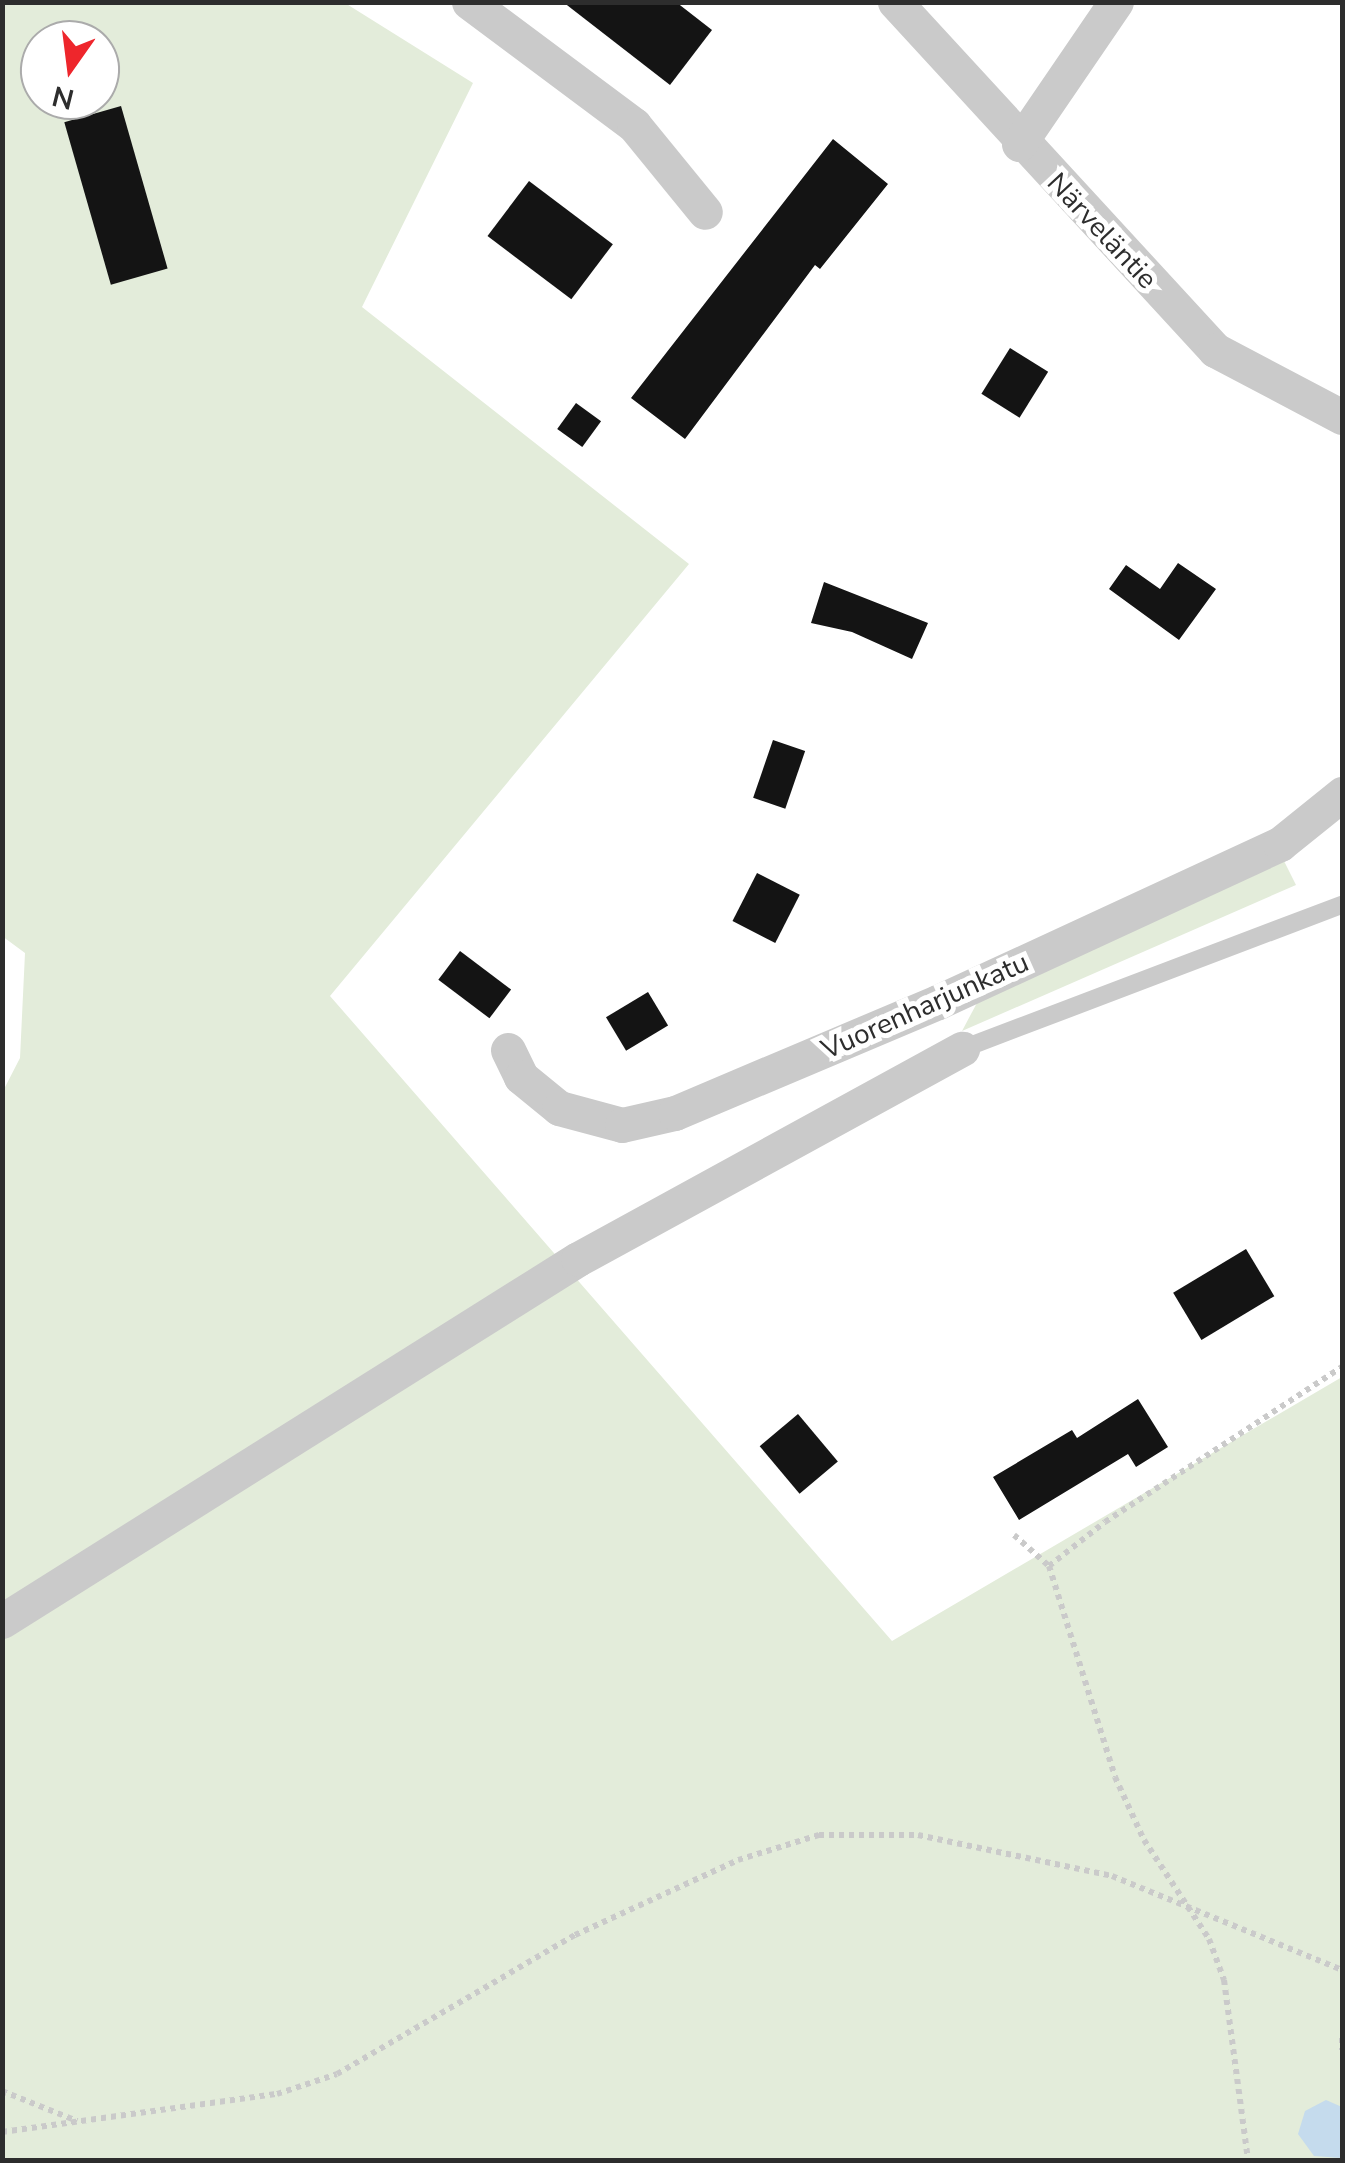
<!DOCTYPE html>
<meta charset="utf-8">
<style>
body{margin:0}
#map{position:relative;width:1345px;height:2163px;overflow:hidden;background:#fff;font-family:"Nunito Sans",sans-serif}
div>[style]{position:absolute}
.green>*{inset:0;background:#e3ecda}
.water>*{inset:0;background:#c5dbed}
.building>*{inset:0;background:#141414;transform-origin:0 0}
.path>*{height:6px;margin-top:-3px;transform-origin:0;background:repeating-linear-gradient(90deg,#cacaca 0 5px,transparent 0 10px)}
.service>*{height:18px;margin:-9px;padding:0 9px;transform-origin:9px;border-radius:9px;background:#cacaca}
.minor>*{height:35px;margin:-17.5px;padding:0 17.5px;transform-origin:17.5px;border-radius:17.5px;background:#cacaca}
span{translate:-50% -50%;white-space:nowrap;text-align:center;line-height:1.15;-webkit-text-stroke:10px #fff;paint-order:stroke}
.street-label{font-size:28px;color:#2d2d2d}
.frame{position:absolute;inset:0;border:5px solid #2d2d2d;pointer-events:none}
.north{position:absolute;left:20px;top:20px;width:100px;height:100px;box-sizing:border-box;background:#fff;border:2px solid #ababab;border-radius:50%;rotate:194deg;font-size:28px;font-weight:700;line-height:40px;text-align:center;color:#2d2d2d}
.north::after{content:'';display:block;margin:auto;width:35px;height:45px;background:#ee262c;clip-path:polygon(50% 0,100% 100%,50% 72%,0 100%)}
</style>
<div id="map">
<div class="green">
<i style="clip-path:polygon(evenodd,3px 3px,345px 3px,473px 83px,362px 307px,689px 564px,330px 996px,892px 1641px,1342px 1377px,1342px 2160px,3px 2160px,2px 1093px,20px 1058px,25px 953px,2px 936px,3px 3px,40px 40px,100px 40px,100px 100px,40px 100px,40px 40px)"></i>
<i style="clip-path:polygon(1284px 861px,1296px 885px,962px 1031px,978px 1001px)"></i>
</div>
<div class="water">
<i style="clip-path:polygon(1326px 2100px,1342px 2107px,1341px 2158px,1314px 2156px,1298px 2134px,1305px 2111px)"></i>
</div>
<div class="building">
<i style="clip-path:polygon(563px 2px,676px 2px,712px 30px,670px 85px)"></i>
<i style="left:121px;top:106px;width:169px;height:59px;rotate:74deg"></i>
<i style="clip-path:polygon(833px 139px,888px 184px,820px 269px,815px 265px,685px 439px,631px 398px)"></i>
<i style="left:529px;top:181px;width:105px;height:69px;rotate:37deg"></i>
<i style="left:1010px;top:348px;width:45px;height:54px;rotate:32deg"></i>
<i style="left:576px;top:403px;width:31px;height:32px;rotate:36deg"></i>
<i style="clip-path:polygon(1178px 563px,1216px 589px,1179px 640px,1109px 589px,1126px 565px,1160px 589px)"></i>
<i style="clip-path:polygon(824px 582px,928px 623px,912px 659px,852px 632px,811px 623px)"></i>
<i style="left:773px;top:740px;width:34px;height:61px;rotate:19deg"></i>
<i style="left:757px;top:873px;width:48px;height:54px;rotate:27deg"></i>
<i style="left:460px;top:951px;width:64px;height:36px;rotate:37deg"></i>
<i style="left:648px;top:992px;width:39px;height:49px;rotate:59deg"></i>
<i style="left:1246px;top:1249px;width:55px;height:85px;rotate:59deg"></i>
<i style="clip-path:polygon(1138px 1399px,1168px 1447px,1136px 1467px,1128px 1454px,1019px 1520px,993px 1477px,1072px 1430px,1077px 1438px)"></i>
<i style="left:798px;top:1414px;width:62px;height:50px;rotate:50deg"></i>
</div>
<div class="path">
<i style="left:1014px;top:1535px;width:47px;rotate:41.5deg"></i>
<i style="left:1049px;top:1566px;width:71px;rotate:-38.2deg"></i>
<i style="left:1105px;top:1522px;width:283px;rotate:-33.2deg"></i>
<i style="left:1049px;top:1566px;width:221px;rotate:72.6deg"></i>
<i style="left:1115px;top:1777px;width:69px;rotate:65.3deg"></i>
<i style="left:1144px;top:1840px;width:118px;rotate:56.7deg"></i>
<i style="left:1209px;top:1939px;width:44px;rotate:69.9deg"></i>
<i style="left:1224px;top:1980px;width:182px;rotate:82.4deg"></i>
<i style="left:1342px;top:2038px;width:12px;rotate:90deg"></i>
<i style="left:2px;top:2091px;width:81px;rotate:21.8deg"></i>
<i style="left:2px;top:2132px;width:278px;rotate:-7.9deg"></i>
<i style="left:277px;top:2094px;width:63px;rotate:-18.4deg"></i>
<i style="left:337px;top:2074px;width:276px;rotate:-30.3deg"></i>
<i style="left:575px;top:1935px;width:179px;rotate:-24.7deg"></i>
<i style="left:738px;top:1860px;width:85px;rotate:-17.2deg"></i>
<i style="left:819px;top:1835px;width:99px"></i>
<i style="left:918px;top:1835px;width:198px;rotate:11.9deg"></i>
<i style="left:1112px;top:1876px;width:248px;rotate:22.2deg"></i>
</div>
<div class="service">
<i style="left:962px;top:1049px;width:406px;rotate:-20.8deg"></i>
</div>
<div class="minor">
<i style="left:469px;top:2px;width:206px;rotate:36.7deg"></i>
<i style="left:634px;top:125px;width:112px;rotate:50.8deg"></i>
<i style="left:895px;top:2px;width:473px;rotate:47.4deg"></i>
<i style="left:1215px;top:350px;width:144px;rotate:27.8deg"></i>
<i style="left:1019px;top:144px;width:172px;rotate:-55.7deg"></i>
<i style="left:508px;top:1050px;width:30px;rotate:64deg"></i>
<i style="left:521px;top:1077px;width:49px;rotate:39.2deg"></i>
<i style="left:559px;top:1108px;width:65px;rotate:15.1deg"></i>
<i style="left:622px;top:1125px;width:54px;rotate:-12.8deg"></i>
<i style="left:675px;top:1113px;width:285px;rotate:-22.9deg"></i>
<i style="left:938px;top:1002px;width:377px;rotate:-24.8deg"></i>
<i style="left:1280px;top:844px;width:80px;rotate:-38.9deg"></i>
<i style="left:2px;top:1621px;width:680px;rotate:-32.15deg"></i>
<i style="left:578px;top:1259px;width:438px;rotate:-28.7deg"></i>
</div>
<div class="street-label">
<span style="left:1102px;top:231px;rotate:47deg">Närveläntie</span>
<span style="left:925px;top:1006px;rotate:-24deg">Vuorenharjunkatu</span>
</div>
<div class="frame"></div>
<div class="north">N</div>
</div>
